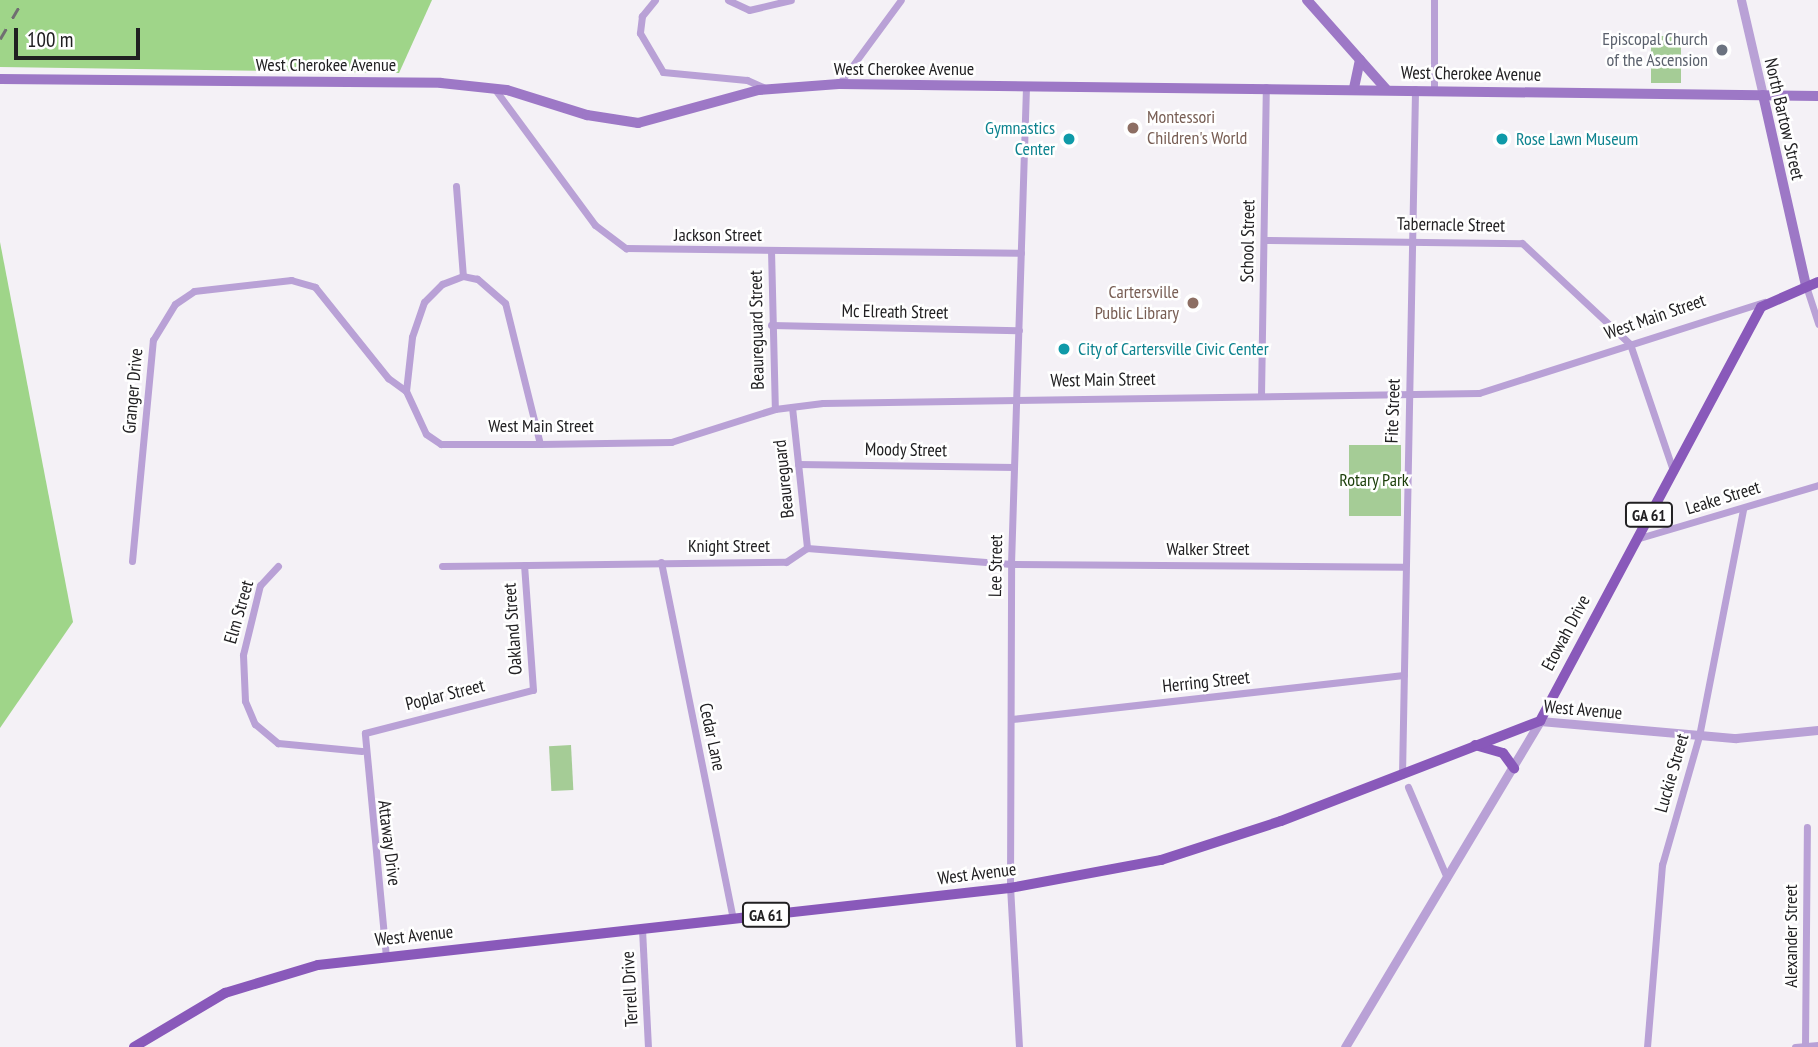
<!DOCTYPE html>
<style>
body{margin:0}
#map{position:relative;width:1818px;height:1047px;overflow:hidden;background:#f4f1f6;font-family:"PT Sans Narrow",sans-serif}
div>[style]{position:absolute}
.green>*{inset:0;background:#a5cc96;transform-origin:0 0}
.forest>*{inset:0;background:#9fd589}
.minor>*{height:7px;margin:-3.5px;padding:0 3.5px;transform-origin:3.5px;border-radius:3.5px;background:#b9a1d6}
.tertiary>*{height:9px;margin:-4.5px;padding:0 4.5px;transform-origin:4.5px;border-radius:4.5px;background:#b9a1d6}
.secondary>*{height:10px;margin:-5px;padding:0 5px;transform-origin:5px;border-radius:5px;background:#9d78c6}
.primary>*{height:10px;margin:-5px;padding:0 5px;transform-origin:5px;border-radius:5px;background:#8959ba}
.rail>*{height:2.5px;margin-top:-1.25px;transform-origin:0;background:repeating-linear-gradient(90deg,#706e71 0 12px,transparent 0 24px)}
.dots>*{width:19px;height:19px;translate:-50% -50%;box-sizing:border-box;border:4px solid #fff;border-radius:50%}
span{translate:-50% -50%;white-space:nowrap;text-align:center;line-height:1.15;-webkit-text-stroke:5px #fff;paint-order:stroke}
.shield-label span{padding:2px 5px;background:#fff;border:2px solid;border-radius:5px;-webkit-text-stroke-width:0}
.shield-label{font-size:16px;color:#212022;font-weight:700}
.worship-label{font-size:18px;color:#5b616d}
.right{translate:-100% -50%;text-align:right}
.street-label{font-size:18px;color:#212022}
.education-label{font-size:18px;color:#785e54}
.left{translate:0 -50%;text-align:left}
.culture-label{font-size:18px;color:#0d838f}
.park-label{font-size:18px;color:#1b3e09}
.scale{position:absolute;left:14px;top:28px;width:126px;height:32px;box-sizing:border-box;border:4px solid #212022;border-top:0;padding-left:9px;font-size:21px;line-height:24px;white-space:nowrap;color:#212022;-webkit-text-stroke:5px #fff;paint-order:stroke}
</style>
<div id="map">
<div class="green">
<i style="left:1651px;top:36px;width:30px;height:47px"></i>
<i style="left:1349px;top:445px;width:52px;height:71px"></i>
<i style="left:571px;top:745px;width:45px;height:22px;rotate:87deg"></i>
</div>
<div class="forest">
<i style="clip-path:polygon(0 0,432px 0,399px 73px,0 67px)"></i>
<i style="clip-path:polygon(0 242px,73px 622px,0 728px)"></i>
</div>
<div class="minor">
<i style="left:655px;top:0;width:21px;rotate:129deg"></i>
<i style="left:642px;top:16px;width:17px;rotate:97deg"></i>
<i style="left:640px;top:33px;width:45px;rotate:59.5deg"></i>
<i style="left:663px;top:72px;width:84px;rotate:5.4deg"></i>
<i style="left:747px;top:80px;width:22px;rotate:24deg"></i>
<i style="left:728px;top:0;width:23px;rotate:25deg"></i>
<i style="left:749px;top:10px;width:43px;rotate:-13.4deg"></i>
<i style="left:1434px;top:0;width:90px;rotate:90deg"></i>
<i style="left:839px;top:84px;width:104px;rotate:-53.6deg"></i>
<i style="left:494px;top:88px;width:170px;rotate:53.6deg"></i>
<i style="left:595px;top:225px;width:39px;rotate:37deg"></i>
<i style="left:626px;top:248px;width:395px;rotate:0.7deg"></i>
<i style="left:456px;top:186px;width:90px;rotate:85.6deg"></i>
<i style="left:1265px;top:240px;width:257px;rotate:0.7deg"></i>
<i style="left:1522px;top:243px;width:148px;rotate:43.1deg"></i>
<i style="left:1630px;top:344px;width:133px;rotate:71.2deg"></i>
<i style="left:771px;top:250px;width:159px;rotate:88.6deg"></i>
<i style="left:1806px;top:286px;width:40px;rotate:72deg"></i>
<i style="left:771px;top:325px;width:248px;rotate:1.2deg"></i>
<i style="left:1261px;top:396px;width:309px;rotate:-89.1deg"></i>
<i style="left:792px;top:407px;width:142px;rotate:83.9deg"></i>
<i style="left:540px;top:444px;width:145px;rotate:-103.9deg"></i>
<i style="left:505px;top:303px;width:37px;rotate:-139deg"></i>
<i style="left:477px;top:279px;width:14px;rotate:-168deg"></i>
<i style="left:463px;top:276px;width:22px;rotate:159deg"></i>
<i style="left:442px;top:284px;width:25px;rotate:135deg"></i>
<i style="left:424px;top:302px;width:37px;rotate:109deg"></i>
<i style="left:412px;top:337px;width:54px;rotate:96.3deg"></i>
<i style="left:406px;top:391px;width:47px;rotate:65.1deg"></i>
<i style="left:426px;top:434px;width:18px;rotate:34deg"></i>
<i style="left:441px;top:444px;width:99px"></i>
<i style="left:540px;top:444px;width:131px;rotate:-0.9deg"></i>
<i style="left:671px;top:442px;width:109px;rotate:-17.6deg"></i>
<i style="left:775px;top:409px;width:48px;rotate:-7.1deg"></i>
<i style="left:823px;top:403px;width:656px;rotate:-0.87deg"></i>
<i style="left:1479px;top:393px;width:300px;rotate:-17.7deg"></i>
<i style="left:798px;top:464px;width:216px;rotate:0.8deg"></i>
<i style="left:1636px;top:539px;width:190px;rotate:-16.5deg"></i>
<i style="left:132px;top:561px;width:222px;rotate:-84.6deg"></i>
<i style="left:153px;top:340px;width:42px;rotate:-58.6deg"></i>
<i style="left:175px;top:304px;width:23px;rotate:-34deg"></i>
<i style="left:194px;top:291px;width:98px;rotate:-6.5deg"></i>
<i style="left:291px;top:280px;width:25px;rotate:16deg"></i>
<i style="left:315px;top:287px;width:117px;rotate:51.3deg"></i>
<i style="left:388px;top:378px;width:22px;rotate:36deg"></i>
<i style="left:661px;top:562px;width:364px;rotate:78.6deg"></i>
<i style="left:278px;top:566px;width:26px;rotate:133deg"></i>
<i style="left:260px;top:585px;width:72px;rotate:103.7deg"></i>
<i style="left:243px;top:655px;width:46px;rotate:87.5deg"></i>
<i style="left:245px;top:701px;width:25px;rotate:67deg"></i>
<i style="left:255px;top:724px;width:30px;rotate:40deg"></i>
<i style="left:278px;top:743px;width:84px;rotate:5.4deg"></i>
<i style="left:442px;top:566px;width:344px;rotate:-0.7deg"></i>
<i style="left:786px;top:562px;width:25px;rotate:-34deg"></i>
<i style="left:807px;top:548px;width:205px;rotate:4.5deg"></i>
<i style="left:1011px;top:564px;width:393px;rotate:0.4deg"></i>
<i style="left:1012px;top:719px;width:394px;rotate:-6.4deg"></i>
<i style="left:1402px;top:775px;width:686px;rotate:-88.91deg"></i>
<i style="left:1408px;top:787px;width:99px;rotate:66.8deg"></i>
<i style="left:642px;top:929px;width:118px;rotate:87.1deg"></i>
<i style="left:386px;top:957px;width:225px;rotate:-95.4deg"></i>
<i style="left:365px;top:733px;width:173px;rotate:-14.4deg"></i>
<i style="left:533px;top:690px;width:125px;rotate:-94.1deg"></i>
<i style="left:1805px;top:1046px;width:219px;rotate:-89.5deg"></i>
<i style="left:1019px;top:1047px;width:159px;rotate:-93.2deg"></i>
<i style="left:1010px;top:888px;width:324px;rotate:-89.8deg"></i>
<i style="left:1011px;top:564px;width:478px;rotate:-88.2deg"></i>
<i style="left:1647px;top:1047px;width:183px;rotate:-85.3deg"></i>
<i style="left:1662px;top:865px;width:134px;rotate:-74deg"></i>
<i style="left:1699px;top:736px;width:231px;rotate:-79deg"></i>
<i style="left:1795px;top:1047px;width:23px;rotate:-5deg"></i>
</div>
<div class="tertiary">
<i style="left:1741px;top:0;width:98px;rotate:77deg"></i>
<i style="left:1345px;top:1047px;width:380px;rotate:-59.1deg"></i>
<i style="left:1540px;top:721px;width:197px;rotate:5deg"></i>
<i style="left:1736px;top:738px;width:82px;rotate:-5.6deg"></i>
</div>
<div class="secondary">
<i style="left:1307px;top:0;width:119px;rotate:48.4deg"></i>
<i style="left:0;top:79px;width:441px;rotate:0.5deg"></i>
<i style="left:441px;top:83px;width:66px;rotate:6.1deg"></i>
<i style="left:507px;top:90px;width:84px;rotate:17.4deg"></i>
<i style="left:587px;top:115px;width:52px;rotate:8.9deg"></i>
<i style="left:638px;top:123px;width:125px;rotate:-15.3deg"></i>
<i style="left:759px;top:90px;width:80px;rotate:-4.3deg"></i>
<i style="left:839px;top:84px;width:979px;rotate:0.7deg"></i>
<i style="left:1354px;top:88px;width:29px;rotate:-78deg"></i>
<i style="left:1763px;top:95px;width:196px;rotate:77.3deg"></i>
</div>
<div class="primary">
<i style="left:1475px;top:745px;width:29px;rotate:16deg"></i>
<i style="left:1503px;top:753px;width:19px;rotate:54deg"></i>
<i style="left:134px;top:1047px;width:106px;rotate:-30.7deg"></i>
<i style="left:225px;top:993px;width:97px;rotate:-16.8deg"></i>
<i style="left:318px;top:965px;width:696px;rotate:-6.35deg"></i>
<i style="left:1010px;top:888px;width:154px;rotate:-10.5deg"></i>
<i style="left:1161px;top:860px;width:126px;rotate:-18deg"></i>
<i style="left:1281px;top:821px;width:278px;rotate:-21.1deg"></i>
<i style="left:1540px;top:721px;width:469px;rotate:-61.9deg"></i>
<i style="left:1761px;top:307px;width:62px;rotate:-23.7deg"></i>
</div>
<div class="rail">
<i style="left:0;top:39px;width:45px;rotate:-59.5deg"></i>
</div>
<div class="dots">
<i style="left:1722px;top:50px;background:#6b7280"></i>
<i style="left:1133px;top:128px;background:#8d6e63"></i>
<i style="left:1069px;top:139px;background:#0f9aa8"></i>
<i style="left:1502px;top:139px;background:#0f9aa8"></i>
<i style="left:1193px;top:303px;background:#8d6e63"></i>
<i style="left:1064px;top:349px;background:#0f9aa8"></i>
</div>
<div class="shield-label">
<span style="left:1649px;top:515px">GA 61</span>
<span style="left:766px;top:915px">GA 61</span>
</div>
<div class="worship-label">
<span class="right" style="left:1708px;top:50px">Episcopal Church<br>of the Ascension</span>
</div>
<div class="street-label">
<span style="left:326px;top:65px">West Cherokee Avenue</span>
<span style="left:904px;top:69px">West Cherokee Avenue</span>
<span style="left:1471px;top:74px;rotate:1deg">West Cherokee Avenue</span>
<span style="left:1784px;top:119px;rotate:77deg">North Bartow Street</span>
<span style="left:1451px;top:225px;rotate:1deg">Tabernacle Street</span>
<span style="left:718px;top:235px">Jackson Street</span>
<span style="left:1248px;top:241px;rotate:-89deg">School Street</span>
<span style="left:895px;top:312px;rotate:1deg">Mc Elreath Street</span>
<span style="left:1655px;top:317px;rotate:-19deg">West Main Street</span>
<span style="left:757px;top:330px;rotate:-91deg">Beaureguard Street</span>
<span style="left:1103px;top:380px;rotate:-1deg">West Main Street</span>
<span style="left:133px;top:391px;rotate:-85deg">Granger Drive</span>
<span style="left:1393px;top:411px;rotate:-88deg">Fite Street</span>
<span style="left:541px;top:426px">West Main Street</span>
<span style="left:906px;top:450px;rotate:1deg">Moody Street</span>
<span style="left:784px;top:479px;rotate:-96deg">Beaureguard</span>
<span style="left:1723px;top:498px;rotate:-17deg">Leake Street</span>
<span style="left:729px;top:546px">Knight Street</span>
<span style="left:1208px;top:549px">Walker Street</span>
<span style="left:996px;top:566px;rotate:-89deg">Lee Street</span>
<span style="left:239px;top:612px;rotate:-74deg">Elm Street</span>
<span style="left:513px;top:629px;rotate:-94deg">Oakland Street</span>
<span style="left:1566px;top:633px;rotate:-62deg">Etowah Drive</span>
<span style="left:1206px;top:682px;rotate:-6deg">Herring Street</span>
<span style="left:445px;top:695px;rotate:-14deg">Poplar Street</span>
<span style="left:1583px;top:710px;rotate:5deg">West Avenue</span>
<span style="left:712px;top:737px;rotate:78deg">Cedar Lane</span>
<span style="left:1672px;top:773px;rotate:-74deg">Luckie Street</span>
<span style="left:389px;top:843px;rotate:83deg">Attaway Drive</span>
<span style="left:977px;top:874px;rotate:-7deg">West Avenue</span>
<span style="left:414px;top:936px;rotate:-6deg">West Avenue</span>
<span style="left:1791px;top:936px;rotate:-90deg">Alexander Street</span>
<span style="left:630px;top:989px;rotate:-93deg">Terrell Drive</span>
</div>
<div class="education-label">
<span class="left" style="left:1147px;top:128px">Montessori<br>Children's World</span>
<span class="right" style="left:1179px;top:303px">Cartersville<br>Public Library</span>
</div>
<div class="culture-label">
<span class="right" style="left:1055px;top:139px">Gymnastics<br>Center</span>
<span class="left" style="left:1516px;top:139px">Rose Lawn Museum</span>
<span class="left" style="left:1078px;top:349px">City of Cartersville Civic Center</span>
</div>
<div class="park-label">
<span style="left:1374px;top:480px">Rotary Park</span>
</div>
<div class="scale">100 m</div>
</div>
